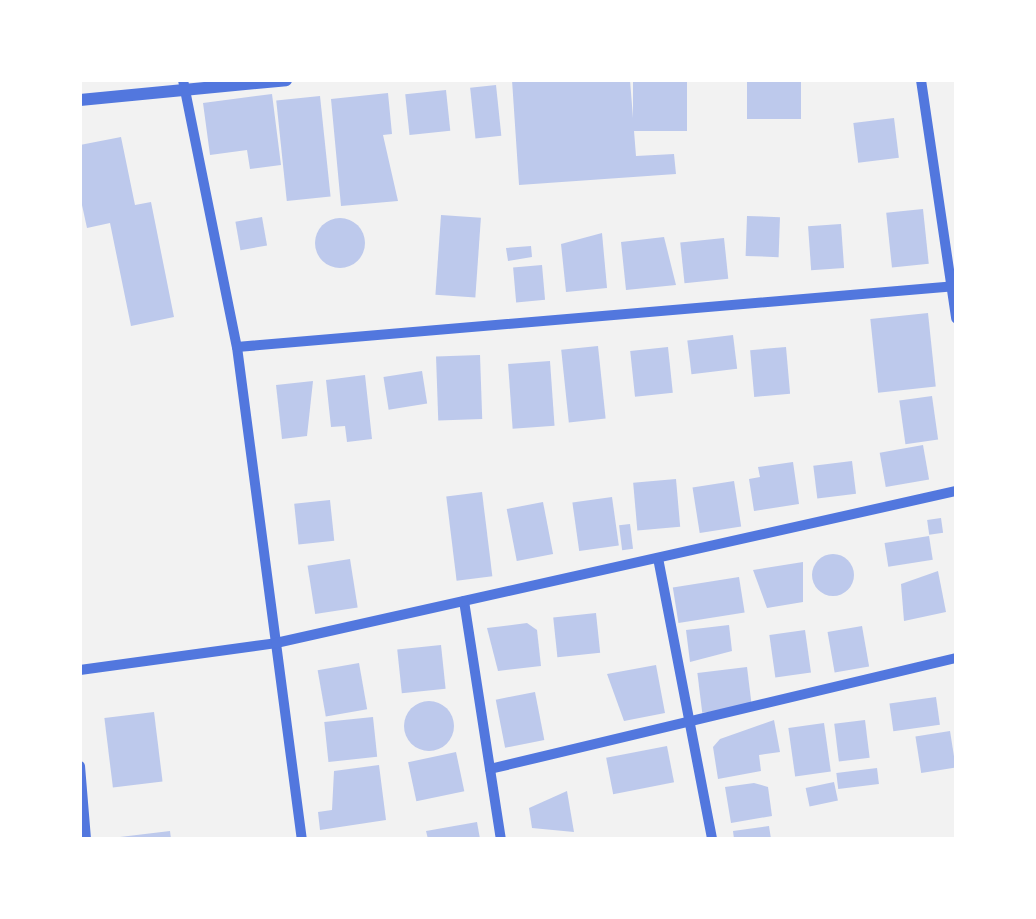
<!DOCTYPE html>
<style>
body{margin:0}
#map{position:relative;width:1036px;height:919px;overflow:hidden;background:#f2f2f2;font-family:"Fira Sans Condensed",sans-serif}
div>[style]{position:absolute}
.building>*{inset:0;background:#bdc9ec;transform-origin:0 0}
.round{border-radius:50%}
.minor>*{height:10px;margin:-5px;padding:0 5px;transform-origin:5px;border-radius:5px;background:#5277de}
.tertiary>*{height:12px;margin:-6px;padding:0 6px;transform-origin:6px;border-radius:6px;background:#5277de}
span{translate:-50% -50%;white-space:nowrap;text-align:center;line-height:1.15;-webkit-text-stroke:9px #fff;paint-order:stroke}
.frame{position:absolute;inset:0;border:82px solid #fff;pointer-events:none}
</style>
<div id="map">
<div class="building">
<i style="clip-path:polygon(512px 80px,630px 80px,636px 156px,674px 154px,676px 174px,519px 185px)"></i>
<i style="left:633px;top:80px;width:54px;height:51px"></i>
<i style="left:747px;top:80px;width:54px;height:39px"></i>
<i style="left:496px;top:85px;width:51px;height:26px;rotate:84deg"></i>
<i style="left:446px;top:90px;width:41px;height:41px;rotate:84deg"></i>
<i style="clip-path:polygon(388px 93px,392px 134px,383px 135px,398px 201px,341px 206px,331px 99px)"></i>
<i style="clip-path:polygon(272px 94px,281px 165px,250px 169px,247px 150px,210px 155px,203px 103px)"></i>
<i style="left:320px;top:96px;width:101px;height:44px;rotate:84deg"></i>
<i style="left:894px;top:118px;width:40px;height:41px;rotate:83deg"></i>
<i style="clip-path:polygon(121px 137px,135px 205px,151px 202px,174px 317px,131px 326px,110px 223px,87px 228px,80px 196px,80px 145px)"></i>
<i style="left:923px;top:209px;width:55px;height:37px;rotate:84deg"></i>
<i style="left:441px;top:215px;width:40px;height:80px;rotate:4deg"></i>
<i style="left:747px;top:216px;width:33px;height:40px;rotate:2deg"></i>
<i style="left:262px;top:217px;width:29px;height:27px;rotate:80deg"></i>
<i class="round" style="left:315px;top:218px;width:50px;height:50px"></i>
<i style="left:841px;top:224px;width:44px;height:33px;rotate:86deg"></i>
<i style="clip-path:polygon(602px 233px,607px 288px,566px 292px,561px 244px)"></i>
<i style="clip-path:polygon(664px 237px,676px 285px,626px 290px,621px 242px)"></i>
<i style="left:724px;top:238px;width:41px;height:44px;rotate:84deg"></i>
<i style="clip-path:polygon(531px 246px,532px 257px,508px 261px,506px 248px)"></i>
<i style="left:542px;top:265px;width:35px;height:29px;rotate:85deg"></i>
<i style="left:928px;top:313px;width:74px;height:58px;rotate:84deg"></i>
<i style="left:733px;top:335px;width:34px;height:46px;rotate:83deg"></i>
<i style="left:598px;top:346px;width:73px;height:37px;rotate:84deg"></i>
<i style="left:668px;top:347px;width:46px;height:38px;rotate:84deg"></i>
<i style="left:786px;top:347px;width:47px;height:36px;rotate:85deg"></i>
<i style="left:480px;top:355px;width:64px;height:44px;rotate:88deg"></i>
<i style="left:550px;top:361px;width:65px;height:42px;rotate:86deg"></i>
<i style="left:422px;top:371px;width:33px;height:39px;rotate:81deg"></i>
<i style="clip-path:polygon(365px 375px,372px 439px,347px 442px,345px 426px,331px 427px,326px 380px)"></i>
<i style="clip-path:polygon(313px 381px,307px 436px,282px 439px,276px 385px)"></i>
<i style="left:932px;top:396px;width:44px;height:33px;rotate:82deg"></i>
<i style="left:923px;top:445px;width:35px;height:44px;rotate:80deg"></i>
<i style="left:852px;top:461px;width:33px;height:39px;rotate:83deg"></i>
<i style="clip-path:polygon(793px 462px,799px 504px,754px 511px,749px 479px,760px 477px,758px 467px)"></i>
<i style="left:676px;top:479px;width:48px;height:43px;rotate:85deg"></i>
<i style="left:734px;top:481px;width:46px;height:42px;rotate:81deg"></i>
<i style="left:482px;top:492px;width:85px;height:36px;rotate:83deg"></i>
<i style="left:612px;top:497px;width:49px;height:40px;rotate:82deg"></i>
<i style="left:330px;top:500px;width:41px;height:36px;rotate:84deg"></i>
<i style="left:543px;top:502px;width:53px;height:37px;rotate:79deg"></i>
<i style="left:941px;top:518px;width:15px;height:14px;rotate:82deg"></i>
<i style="left:630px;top:524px;width:25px;height:11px;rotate:83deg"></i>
<i style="left:929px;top:536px;width:24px;height:45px;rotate:81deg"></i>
<i class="round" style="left:812px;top:554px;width:42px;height:42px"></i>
<i style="left:350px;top:559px;width:49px;height:43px;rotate:81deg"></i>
<i style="clip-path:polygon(803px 562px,803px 602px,767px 608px,753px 570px)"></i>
<i style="clip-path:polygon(938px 571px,946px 612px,904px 621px,901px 584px)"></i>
<i style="left:739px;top:577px;width:36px;height:67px;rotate:81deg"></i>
<i style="left:596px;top:613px;width:40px;height:43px;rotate:84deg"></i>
<i style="clip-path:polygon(527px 623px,537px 630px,541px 666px,498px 671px,487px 628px)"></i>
<i style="clip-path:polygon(729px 625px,732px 651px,690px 662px,686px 630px)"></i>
<i style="left:862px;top:626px;width:41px;height:35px;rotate:80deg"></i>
<i style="left:805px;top:630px;width:43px;height:36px;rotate:82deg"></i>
<i style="left:441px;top:645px;width:44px;height:44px;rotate:84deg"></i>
<i style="left:359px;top:663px;width:47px;height:42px;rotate:80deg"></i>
<i style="clip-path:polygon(656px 665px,665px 713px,624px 721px,607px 674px)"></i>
<i style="left:747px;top:667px;width:40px;height:50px;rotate:83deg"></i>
<i style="left:535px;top:692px;width:49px;height:40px;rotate:79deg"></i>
<i style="left:936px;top:697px;width:28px;height:47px;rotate:82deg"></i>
<i class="round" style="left:404px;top:701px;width:50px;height:50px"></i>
<i style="left:154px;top:712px;width:70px;height:50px;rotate:83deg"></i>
<i style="left:373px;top:717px;width:40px;height:49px;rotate:84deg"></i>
<i style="clip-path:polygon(774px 720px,780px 752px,759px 755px,761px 771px,718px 779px,713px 747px,720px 739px)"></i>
<i style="left:865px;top:720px;width:38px;height:31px;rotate:83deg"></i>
<i style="left:824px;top:723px;width:49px;height:36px;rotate:82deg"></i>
<i style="left:950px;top:731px;width:37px;height:35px;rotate:81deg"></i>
<i style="left:667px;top:746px;width:37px;height:62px;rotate:79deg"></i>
<i style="left:456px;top:752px;width:40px;height:49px;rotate:78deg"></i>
<i style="clip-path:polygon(379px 765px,386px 820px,320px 830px,318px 812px,332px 810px,334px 771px)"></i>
<i style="left:877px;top:768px;width:16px;height:41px;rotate:83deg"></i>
<i style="left:834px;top:782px;width:19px;height:29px;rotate:78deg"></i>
<i style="clip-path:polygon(754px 783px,768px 787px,772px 816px,731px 823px,725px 787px)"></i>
<i style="clip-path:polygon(567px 791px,574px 832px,532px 828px,529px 808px)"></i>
<i style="clip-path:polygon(477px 822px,480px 839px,428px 839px,426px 831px)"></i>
<i style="clip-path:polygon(769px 826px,771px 839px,734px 839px,733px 831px)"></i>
<i style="clip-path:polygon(170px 831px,171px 839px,120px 839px,120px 837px)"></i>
</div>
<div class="minor">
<i style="left:183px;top:80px;width:272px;rotate:78.6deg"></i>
<i style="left:237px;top:347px;width:496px;rotate:82.5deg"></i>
<i style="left:921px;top:80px;width:241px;rotate:81.6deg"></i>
<i style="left:237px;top:347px;width:722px;rotate:-4.85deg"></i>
<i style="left:658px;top:558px;width:286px;rotate:79.1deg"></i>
<i style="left:464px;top:601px;width:241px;rotate:81.2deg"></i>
<i style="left:80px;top:670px;width:198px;rotate:-7.8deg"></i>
<i style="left:276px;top:643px;width:697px;rotate:-12.6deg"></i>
<i style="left:80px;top:766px;width:73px;rotate:85.3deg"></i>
<i style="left:490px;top:769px;width:479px;rotate:-13.4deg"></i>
</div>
<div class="tertiary">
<i style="left:80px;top:100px;width:207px;rotate:-5.5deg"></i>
</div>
<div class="frame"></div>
</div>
